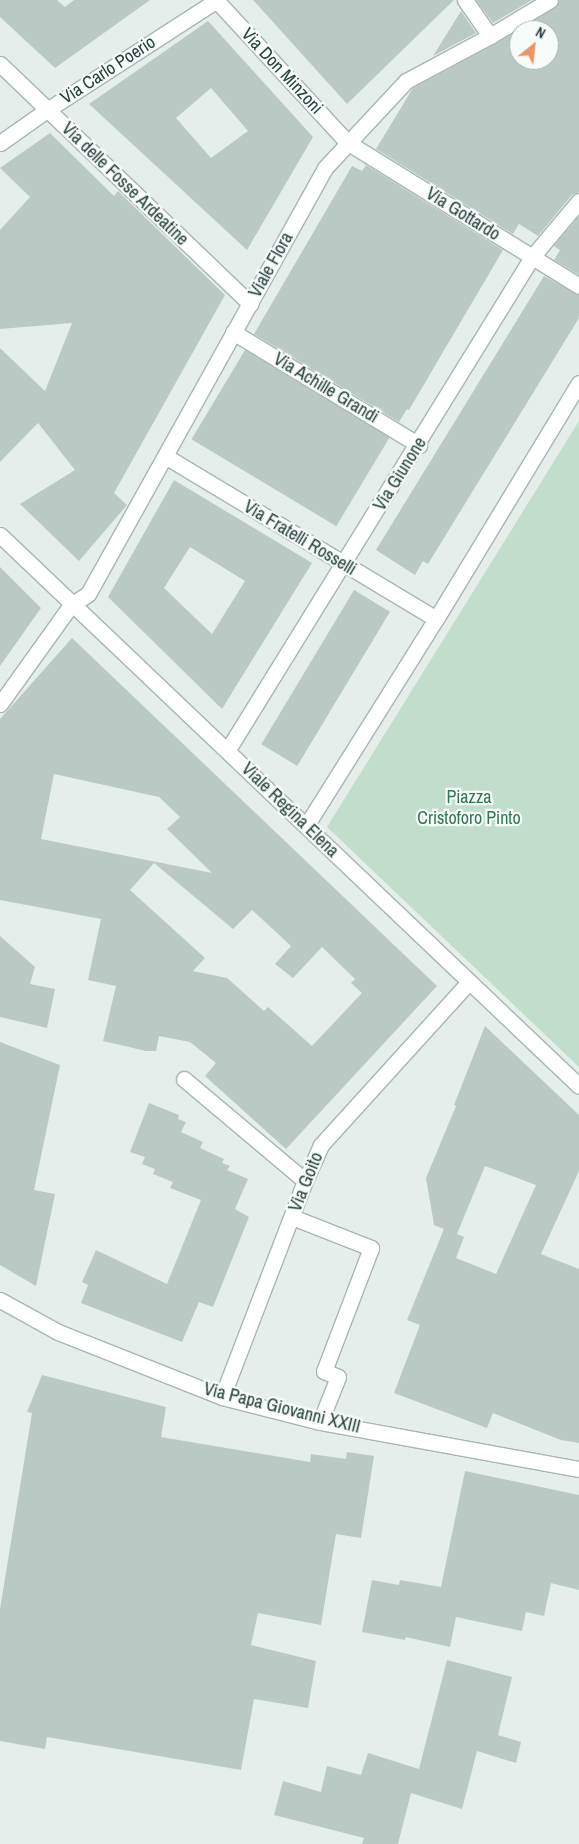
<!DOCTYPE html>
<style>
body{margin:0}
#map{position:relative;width:579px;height:1844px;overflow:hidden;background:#e6eeeb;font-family:"Archivo Narrow",sans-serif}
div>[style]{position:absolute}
.green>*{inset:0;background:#c0decb}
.building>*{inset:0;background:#bbc9c5;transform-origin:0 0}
.roads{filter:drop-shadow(1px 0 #a8b6b3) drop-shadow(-1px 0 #a8b6b3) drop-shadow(0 1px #a8b6b3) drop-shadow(0 -1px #a8b6b3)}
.minor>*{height:15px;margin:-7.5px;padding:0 7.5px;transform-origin:7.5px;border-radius:7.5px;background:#fff}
span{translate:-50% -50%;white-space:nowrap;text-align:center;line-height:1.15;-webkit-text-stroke:4.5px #f7fbf9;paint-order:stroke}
.street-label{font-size:18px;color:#25403c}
.park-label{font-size:18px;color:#307752}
.north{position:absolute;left:509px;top:20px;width:50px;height:50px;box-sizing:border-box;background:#f7fbf9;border:1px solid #a3b0ad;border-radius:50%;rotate:29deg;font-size:14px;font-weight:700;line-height:20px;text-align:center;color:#25403c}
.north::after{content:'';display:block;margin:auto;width:18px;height:22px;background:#ee9464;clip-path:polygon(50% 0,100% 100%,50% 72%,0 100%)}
</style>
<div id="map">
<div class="green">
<i style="clip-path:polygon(579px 421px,579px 1067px,327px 827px)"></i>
</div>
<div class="building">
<i style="clip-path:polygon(0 0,57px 0,65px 7px,74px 0,150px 0,55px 68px,0 17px)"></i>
<i style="clip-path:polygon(253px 0,454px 0,347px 104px)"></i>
<i style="clip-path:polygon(476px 0,532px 0,493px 23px)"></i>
<i style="clip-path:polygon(evenodd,559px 0,579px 0,579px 192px,572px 195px,538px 236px,519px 224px,513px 234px,376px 149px,413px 88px,495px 44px,555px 8px,559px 0,519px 30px,549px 30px,549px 60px,519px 60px,519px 30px)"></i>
<i style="clip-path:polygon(461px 11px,476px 33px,433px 56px)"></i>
<i style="clip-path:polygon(evenodd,208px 21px,313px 137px,247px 250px,89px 104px,208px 21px,211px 88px,248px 131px,211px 158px,176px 118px,211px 88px)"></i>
<i style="clip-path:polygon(50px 133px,114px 196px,118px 191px,225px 295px,114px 493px,127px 505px,79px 561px,20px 504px,75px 470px,38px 423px,0 462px,0 348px,45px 391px,72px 323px,0 329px,0 230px,30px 197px,0 168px)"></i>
<i style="clip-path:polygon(366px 165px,503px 250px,409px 410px,407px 409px,399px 422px,254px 334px,352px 166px,362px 171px)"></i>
<i style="clip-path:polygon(579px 216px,579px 275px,554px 260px,560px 250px,554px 246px)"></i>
<i style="clip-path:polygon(544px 276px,579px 295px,579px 318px,428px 564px,423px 561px,415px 575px,376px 550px)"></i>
<i style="left:245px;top:350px;width:169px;height:104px;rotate:31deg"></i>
<i style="clip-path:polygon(evenodd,174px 480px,312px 563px,222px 709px,108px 597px,174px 480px,190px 547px,245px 581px,212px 634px,164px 588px,190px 547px)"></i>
<i style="clip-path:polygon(0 567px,41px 608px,0 666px)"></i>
<i style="left:354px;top:590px;width:42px;height:180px;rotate:31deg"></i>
<i style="clip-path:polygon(evenodd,72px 638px,437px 986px,286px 1149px,205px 1076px,216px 1063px,190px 1042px,159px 1036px,156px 1051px,146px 1051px,103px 1041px,116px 986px,88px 980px,101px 919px,0 900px,0 719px,72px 638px,54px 774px,159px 797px,180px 817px,167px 829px,212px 873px,41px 839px,54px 774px,72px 638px,154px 863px,233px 929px,252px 910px,291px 946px,275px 964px,293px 978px,322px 947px,355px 979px,351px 983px,362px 993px,312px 1046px,268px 1007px,264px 1011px,227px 978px,193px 971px,205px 958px,130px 890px,154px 863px)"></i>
<i style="clip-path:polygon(0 936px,35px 967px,30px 984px,55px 989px,47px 1028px,0 1017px)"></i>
<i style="clip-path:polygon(evenodd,485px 1026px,579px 1115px,579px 1171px,541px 1254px,579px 1269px,579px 1443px,561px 1440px,493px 1413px,487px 1428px,394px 1393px,420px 1325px,407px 1320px,444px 1229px,434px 1225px,426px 1178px,456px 1106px,454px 1105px,485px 1026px,485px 1166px,536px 1185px,496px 1274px,456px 1258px,464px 1237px,457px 1234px,485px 1166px)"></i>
<i style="clip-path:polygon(0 1042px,60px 1065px,34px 1190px,55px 1194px,36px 1286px,0 1265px)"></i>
<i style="clip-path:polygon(149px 1103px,179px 1115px,178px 1119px,186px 1122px,181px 1132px,203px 1142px,200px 1148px,224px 1159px,222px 1163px,230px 1166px,227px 1170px,248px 1179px,235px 1209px,249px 1217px,213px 1307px,199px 1302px,182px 1342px,81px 1303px,88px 1285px,82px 1282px,96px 1250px,167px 1284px,201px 1200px,170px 1188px,173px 1182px,153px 1174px,155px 1169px,142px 1164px,145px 1157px,130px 1152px)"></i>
<i style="clip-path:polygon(42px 1375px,166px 1407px,161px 1437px,310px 1462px,311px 1454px,346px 1459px,347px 1452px,374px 1456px,361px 1538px,336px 1534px,321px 1625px,258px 1613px,251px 1645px,316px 1661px,308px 1708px,254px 1699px,241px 1770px,47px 1737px,45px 1749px,0 1741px,0 1609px,32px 1413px,27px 1412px)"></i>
<i style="clip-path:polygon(465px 1471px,579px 1495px,579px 1590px,551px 1583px,544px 1616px,526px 1612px,522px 1631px,456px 1617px,450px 1647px,406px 1637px,405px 1640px,362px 1632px,372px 1580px,399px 1585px,400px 1580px,441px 1587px)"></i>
<i style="clip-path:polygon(447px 1660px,512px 1677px,498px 1735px,521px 1742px,516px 1763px,477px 1751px,462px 1809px,411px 1793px,398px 1844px,362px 1844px,364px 1838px,274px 1815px,283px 1781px,321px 1792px,327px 1766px,361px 1775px,368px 1753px,419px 1769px)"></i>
</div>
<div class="roads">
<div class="minor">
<i style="left:216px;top:0;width:193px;rotate:47.3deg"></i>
<i style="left:347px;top:142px;width:273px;rotate:31.8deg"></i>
<i style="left:465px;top:0;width:44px;rotate:55.2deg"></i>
<i style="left:0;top:64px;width:347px;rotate:43.8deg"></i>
<i style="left:0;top:143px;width:57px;rotate:-35.1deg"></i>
<i style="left:47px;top:110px;width:202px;rotate:-32.9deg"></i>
<i style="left:233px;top:332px;width:218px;rotate:31.3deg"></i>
<i style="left:165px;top:456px;width:316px;rotate:31deg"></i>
<i style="left:0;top:535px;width:799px;rotate:43.58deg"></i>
<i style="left:0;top:704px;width:122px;rotate:-54.4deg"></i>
<i style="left:71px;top:605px;width:20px;rotate:-33deg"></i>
<i style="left:88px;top:594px;width:487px;rotate:-60.9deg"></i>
<i style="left:325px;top:168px;width:119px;rotate:-47deg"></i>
<i style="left:406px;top:81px;width:95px;rotate:-28.2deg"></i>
<i style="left:490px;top:36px;width:70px;rotate:-31deg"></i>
<i style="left:227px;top:751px;width:581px;rotate:-58.31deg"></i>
<i style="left:532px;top:257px;width:73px;rotate:-50deg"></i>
<i style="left:306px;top:826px;width:244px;rotate:-57.9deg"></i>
<i style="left:436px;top:619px;width:276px;rotate:-58.8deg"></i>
<i style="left:184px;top:1079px;width:158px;rotate:40.1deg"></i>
<i style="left:292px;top:1217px;width:85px;rotate:21.4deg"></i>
<i style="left:371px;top:1248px;width:132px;rotate:110.9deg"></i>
<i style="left:324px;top:1371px;width:15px;rotate:23deg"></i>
<i style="left:338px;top:1377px;width:48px;rotate:111.8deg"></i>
<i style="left:0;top:1300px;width:66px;rotate:28.9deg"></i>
<i style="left:58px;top:1332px;width:176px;rotate:21.6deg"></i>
<i style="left:222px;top:1397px;width:101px;rotate:14.3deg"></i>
<i style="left:320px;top:1422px;width:263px;rotate:10.3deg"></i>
<i style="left:222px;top:1397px;width:231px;rotate:-69deg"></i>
<i style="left:305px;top:1181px;width:39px;rotate:-66deg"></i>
<i style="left:321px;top:1145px;width:220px;rotate:-47.8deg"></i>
</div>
</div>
<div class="street-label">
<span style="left:108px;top:70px;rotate:-33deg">Via Carlo Poerio</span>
<span style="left:282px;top:71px;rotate:47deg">Via Don Minzoni</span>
<span style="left:125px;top:184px;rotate:44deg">Via delle Fosse Ardeatine</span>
<span style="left:463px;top:214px;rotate:32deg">Via Gottardo</span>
<span style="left:271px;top:265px;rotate:-61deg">Viale Flora</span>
<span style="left:326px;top:388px;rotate:31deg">Via Achille Grandi</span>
<span style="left:400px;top:474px;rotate:-58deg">Via Giunone</span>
<span style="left:300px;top:538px;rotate:31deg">Via Fratelli Rosselli</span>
<span style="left:290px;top:810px;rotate:44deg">Viale Regina Elena</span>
<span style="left:306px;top:1182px;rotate:-68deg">Via Goito</span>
<span style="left:282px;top:1408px;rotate:14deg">Via Papa Giovanni XXIII</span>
</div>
<div class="park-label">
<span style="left:469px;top:808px">Piazza<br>Cristoforo Pinto</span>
</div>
<div class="north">N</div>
</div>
